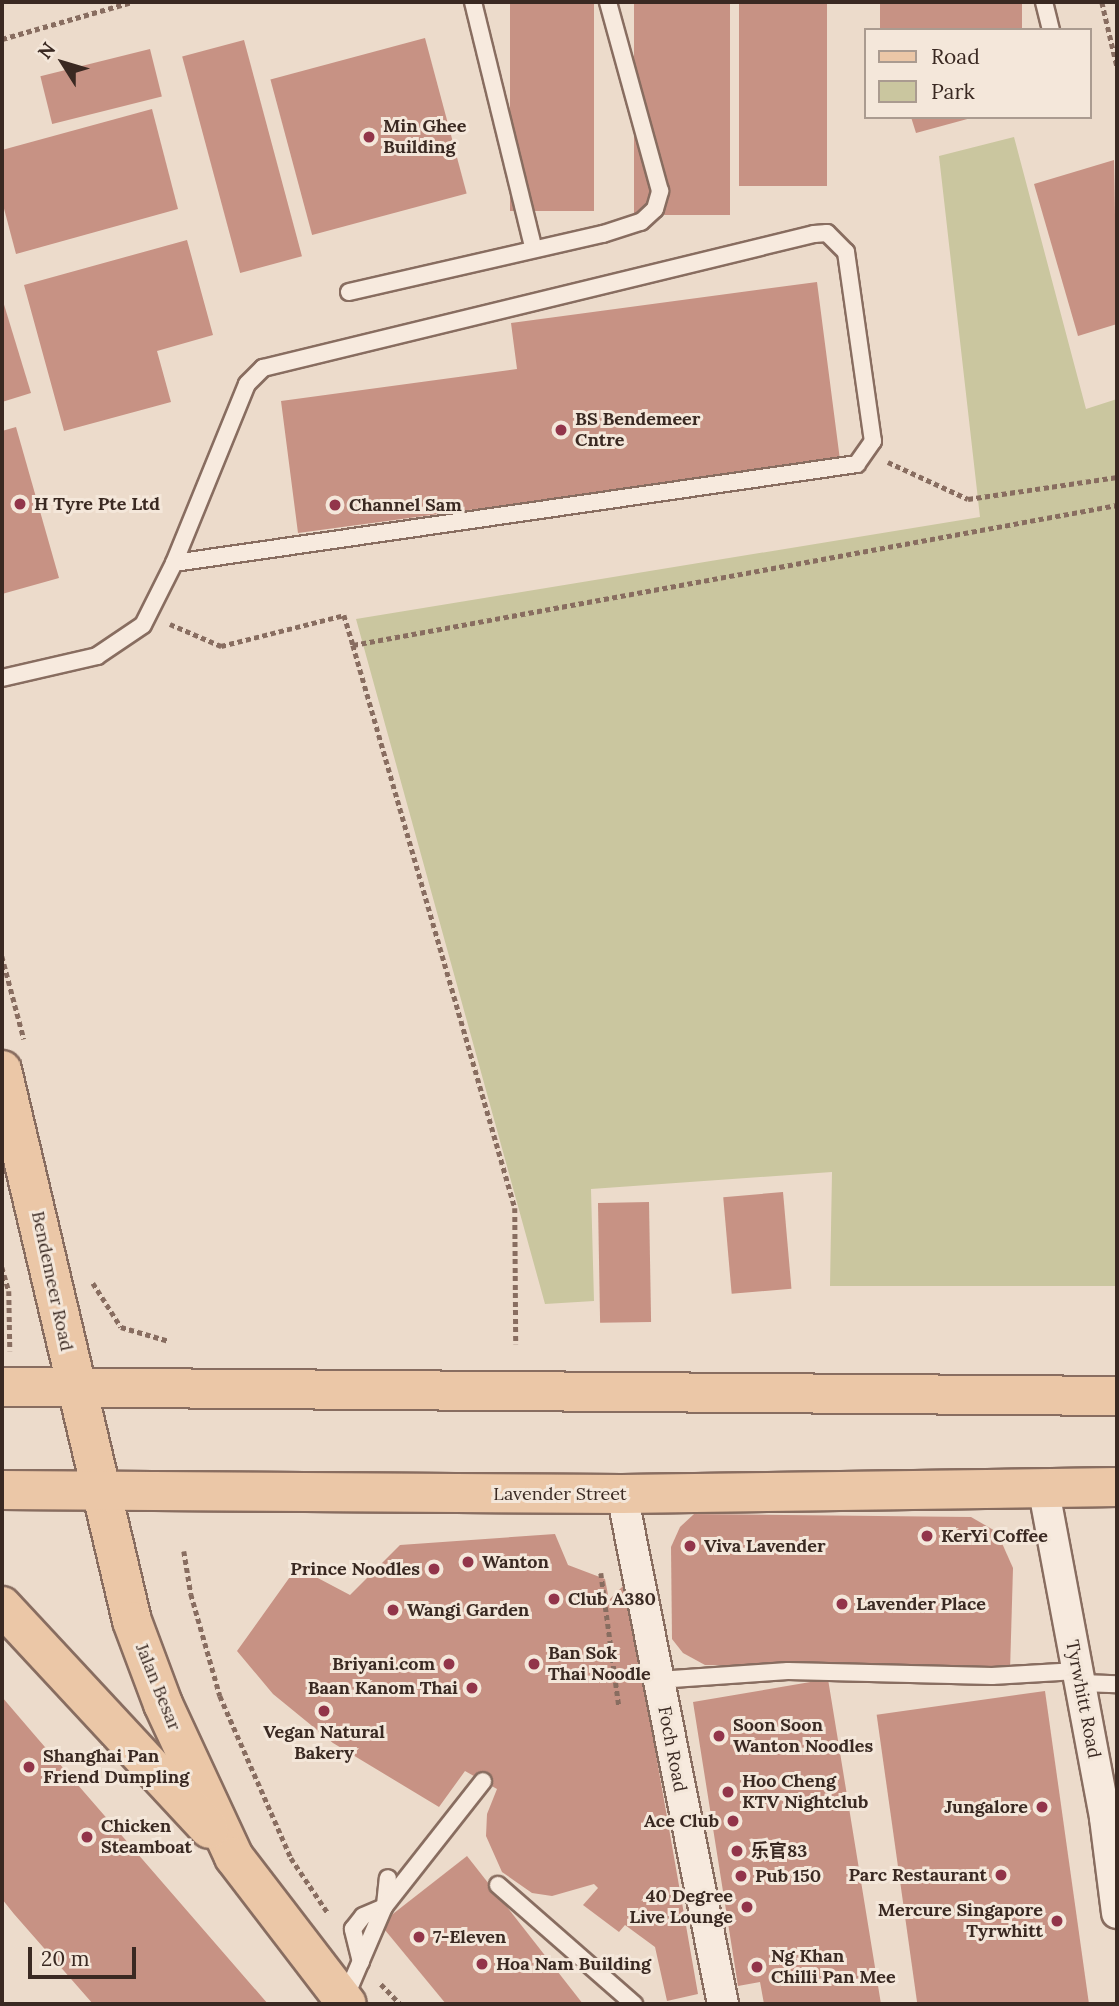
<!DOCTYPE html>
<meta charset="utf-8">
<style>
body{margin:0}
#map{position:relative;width:1119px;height:2006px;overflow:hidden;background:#ecdbcb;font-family:Lora,"Noto Sans SC",serif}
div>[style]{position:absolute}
.green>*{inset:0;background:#cac69f}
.building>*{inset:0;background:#c79284;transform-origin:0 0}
.path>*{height:4.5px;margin-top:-2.25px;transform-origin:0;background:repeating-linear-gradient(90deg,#886d60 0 5px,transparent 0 8.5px)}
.roads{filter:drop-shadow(2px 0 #886d60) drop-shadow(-2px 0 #886d60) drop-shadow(0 2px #886d60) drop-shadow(0 -2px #886d60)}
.lane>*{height:16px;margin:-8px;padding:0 8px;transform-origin:8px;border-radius:8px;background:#f7eade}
.street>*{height:30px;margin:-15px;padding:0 15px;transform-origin:15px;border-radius:15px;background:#f7eade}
.primary>*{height:38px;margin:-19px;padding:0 19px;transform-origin:19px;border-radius:19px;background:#ebc7a7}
.dots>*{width:19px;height:19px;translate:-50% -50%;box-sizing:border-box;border:4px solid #f4e7da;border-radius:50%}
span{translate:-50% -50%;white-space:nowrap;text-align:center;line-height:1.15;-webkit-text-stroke:6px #f4e7da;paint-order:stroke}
.poi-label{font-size:18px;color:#3a2922;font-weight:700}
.left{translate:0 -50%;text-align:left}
.right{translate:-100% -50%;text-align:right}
.street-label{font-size:18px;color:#3a2922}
.frame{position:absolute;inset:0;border:4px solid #3a2922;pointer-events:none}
.legend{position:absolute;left:864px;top:28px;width:228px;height:91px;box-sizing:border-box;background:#f4e7da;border:2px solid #aa9b90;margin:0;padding:9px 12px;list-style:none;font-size:21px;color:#3a2922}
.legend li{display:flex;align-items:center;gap:14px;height:35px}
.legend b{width:35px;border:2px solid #aa9b90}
.north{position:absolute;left:28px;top:28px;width:70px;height:70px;-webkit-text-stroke:5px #f4e7da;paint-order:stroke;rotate:307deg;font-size:19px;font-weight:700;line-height:28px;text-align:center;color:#3a2922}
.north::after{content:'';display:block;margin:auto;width:24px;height:32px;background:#3a2922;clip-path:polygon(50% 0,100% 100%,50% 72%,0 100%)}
.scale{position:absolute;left:28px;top:1947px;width:108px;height:32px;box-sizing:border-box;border:4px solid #3a2922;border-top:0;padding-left:9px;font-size:21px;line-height:24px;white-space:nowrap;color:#3a2922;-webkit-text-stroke:5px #f4e7da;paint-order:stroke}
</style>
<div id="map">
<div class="green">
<i style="clip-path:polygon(1014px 137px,1086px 409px,1117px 399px,1117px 1286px,830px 1286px,832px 1172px,591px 1189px,594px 1301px,545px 1304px,356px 619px,980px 517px,939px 156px)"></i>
</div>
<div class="building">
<i style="left:510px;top:2px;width:84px;height:209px"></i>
<i style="left:634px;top:2px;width:96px;height:213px"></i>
<i style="left:739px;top:2px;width:88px;height:184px"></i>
<i style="left:880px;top:2px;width:142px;height:29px"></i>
<i style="left:425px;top:38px;width:161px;height:160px;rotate:75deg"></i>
<i style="left:244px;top:40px;width:224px;height:64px;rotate:75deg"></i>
<i style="left:150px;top:49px;width:49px;height:113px;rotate:76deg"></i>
<i style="clip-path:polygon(152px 109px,178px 209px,16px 254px,2px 201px,2px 150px)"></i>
<i style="clip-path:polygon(911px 117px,971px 117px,971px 118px,916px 133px)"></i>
<i style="clip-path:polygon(1114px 160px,1117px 324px,1078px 336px,1034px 184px)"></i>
<i style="clip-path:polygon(187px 240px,213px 335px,157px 351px,171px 402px,64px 431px,24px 285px)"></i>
<i style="clip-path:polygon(817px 282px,840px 460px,298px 533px,281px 401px,517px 369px,511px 323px)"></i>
<i style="clip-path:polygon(2px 298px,31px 393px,2px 402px)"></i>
<i style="clip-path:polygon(16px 427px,59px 578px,2px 594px,2px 431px)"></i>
<i style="left:783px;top:1192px;width:97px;height:60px;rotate:85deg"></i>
<i style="left:649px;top:1202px;width:120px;height:51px;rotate:89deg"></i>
<i style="clip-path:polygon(694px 1514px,971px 1517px,997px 1532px,1013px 1568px,1010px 1671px,705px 1665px,683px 1653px,672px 1639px,671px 1547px,680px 1527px)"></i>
<i style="clip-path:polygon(555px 1534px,568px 1565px,605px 1579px,609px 1600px,626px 1583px,698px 1994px,667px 2001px,655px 1947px,625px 1925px,619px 1932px,583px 1905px,598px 1888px,594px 1884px,552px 1896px,532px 1893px,502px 1872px,486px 1836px,487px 1814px,497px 1789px,465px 1771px,439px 1807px,333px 1743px,273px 1694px,237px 1651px,297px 1567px,350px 1595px,400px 1545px)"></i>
<i style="clip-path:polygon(828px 1679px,881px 2004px,764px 2004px,760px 1982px,738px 1986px,693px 1702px)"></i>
<i style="left:1045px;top:1691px;width:316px;height:170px;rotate:82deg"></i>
<i style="clip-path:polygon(2px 1697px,38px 1739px,268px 2004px,93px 2004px,14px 1914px,2px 1899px)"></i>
<i style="clip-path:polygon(467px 1856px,583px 2004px,446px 2004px,380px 1924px)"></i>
</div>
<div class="path">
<i style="left:1102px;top:2px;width:66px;rotate:76.8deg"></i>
<i style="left:2px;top:39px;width:135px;rotate:-15.9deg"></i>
<i style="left:888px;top:462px;width:88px;rotate:24.8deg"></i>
<i style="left:968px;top:499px;width:151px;rotate:-8.4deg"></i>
<i style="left:170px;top:624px;width:56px;rotate:23.3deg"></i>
<i style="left:221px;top:646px;width:127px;rotate:-14.1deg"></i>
<i style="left:344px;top:615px;width:31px;rotate:73deg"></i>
<i style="left:353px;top:645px;width:777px;rotate:-10.38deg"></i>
<i style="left:353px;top:645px;width:586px;rotate:73.95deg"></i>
<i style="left:515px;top:1208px;width:136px;rotate:89.6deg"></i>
<i style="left:2px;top:956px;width:86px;rotate:75.2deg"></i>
<i style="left:2px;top:1267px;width:25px;rotate:74deg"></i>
<i style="left:9px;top:1291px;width:60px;rotate:89deg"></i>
<i style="left:93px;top:1283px;width:52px;rotate:57.5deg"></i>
<i style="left:121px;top:1327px;width:50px;rotate:16.3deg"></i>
<i style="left:184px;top:1551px;width:44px;rotate:80.8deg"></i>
<i style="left:191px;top:1594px;width:106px;rotate:74.1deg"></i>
<i style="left:220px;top:1696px;width:177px;rotate:66.3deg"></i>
<i style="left:291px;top:1858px;width:66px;rotate:56.1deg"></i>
<i style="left:601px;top:1573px;width:135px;rotate:82.3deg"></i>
<i style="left:381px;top:1984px;width:28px;rotate:46deg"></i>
</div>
<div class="roads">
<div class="lane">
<i style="left:473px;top:2px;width:252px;rotate:76.2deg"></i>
<i style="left:1044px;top:2px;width:29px;rotate:76deg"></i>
<i style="left:349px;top:292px;width:261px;rotate:-12.9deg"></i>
<i style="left:603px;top:234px;width:40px;rotate:-18deg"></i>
<i style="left:641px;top:222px;width:19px;rotate:-43deg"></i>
<i style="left:655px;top:209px;width:19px;rotate:-74deg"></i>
<i style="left:660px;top:191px;width:196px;rotate:-105.4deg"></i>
<i style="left:2px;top:678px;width:98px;rotate:-13deg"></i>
<i style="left:97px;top:656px;width:55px;rotate:-34deg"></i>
<i style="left:143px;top:625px;width:69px;rotate:-63.4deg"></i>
<i style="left:174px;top:563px;width:193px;rotate:-67.8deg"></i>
<i style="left:247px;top:384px;width:23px;rotate:-45deg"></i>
<i style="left:263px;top:368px;width:567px;rotate:-13.67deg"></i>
<i style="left:814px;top:234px;width:13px;rotate:-4deg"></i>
<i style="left:827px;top:233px;width:27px;rotate:45deg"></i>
<i style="left:846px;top:252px;width:191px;rotate:81.9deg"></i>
<i style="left:873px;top:441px;width:28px;rotate:125deg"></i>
<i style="left:857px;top:464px;width:690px;rotate:171.75deg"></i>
<i style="left:658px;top:1680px;width:130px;rotate:-4deg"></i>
<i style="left:788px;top:1671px;width:204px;rotate:1.4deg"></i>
<i style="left:992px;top:1676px;width:85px;rotate:-3.4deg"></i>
<i style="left:1080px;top:1683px;width:37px;rotate:2deg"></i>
<i style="left:498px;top:1885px;width:181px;rotate:41.2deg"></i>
<i style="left:385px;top:1905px;width:27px;rotate:-84deg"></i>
<i style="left:361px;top:1962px;width:34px;rotate:-104deg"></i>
<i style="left:353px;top:1929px;width:16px;rotate:-52deg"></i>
<i style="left:363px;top:1916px;width:23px;rotate:-23deg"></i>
<i style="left:345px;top:1998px;width:99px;rotate:-66.8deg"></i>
<i style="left:384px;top:1907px;width:160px;rotate:-51.8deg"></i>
</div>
<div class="street">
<i style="left:1043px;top:1486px;width:338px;rotate:79.4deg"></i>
<i style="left:1105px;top:1818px;width:96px;rotate:82.8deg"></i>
<i style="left:622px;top:1494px;width:520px;rotate:78.8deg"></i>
</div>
<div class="primary">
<i style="left:2px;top:1070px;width:566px;rotate:76.72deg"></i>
<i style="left:132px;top:1621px;width:89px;rotate:69.5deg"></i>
<i style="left:163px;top:1704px;width:169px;rotate:65.1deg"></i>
<i style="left:234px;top:1857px;width:185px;rotate:52.5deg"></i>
<i style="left:2px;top:1387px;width:1115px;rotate:0.46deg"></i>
<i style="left:2px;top:1490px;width:620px;rotate:0.37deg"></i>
<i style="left:622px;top:1494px;width:495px;rotate:-0.8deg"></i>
<i style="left:2px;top:1606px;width:304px;rotate:47.1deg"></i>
</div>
</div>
<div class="dots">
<i style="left:369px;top:137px;background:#92354a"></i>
<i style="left:561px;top:430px;background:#92354a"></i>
<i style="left:20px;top:504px;background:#92354a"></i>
<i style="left:335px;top:505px;background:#92354a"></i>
<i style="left:927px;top:1536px;background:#92354a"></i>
<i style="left:690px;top:1546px;background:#92354a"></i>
<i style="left:468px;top:1562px;background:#92354a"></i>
<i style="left:434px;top:1569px;background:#92354a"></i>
<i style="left:554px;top:1599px;background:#92354a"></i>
<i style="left:842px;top:1604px;background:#92354a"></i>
<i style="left:393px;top:1610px;background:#92354a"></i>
<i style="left:449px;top:1664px;background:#92354a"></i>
<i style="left:534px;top:1664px;background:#92354a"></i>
<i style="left:472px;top:1688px;background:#92354a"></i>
<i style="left:324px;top:1711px;background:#92354a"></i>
<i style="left:719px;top:1736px;background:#92354a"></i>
<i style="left:29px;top:1767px;background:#92354a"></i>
<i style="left:728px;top:1792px;background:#92354a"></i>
<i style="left:1042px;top:1807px;background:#92354a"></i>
<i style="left:733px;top:1821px;background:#92354a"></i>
<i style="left:87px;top:1837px;background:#92354a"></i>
<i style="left:737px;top:1851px;background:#92354a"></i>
<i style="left:1001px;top:1875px;background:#92354a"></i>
<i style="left:741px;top:1876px;background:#92354a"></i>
<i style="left:747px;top:1907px;background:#92354a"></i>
<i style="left:1057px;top:1921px;background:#92354a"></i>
<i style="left:419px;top:1937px;background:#92354a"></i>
<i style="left:482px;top:1964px;background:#92354a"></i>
<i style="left:757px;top:1967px;background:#92354a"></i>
</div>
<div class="poi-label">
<span class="left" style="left:383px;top:137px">Min Ghee<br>Building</span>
<span class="left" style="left:575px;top:430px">BS Bendemeer<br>Cntre</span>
<span class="left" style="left:34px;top:504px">H Tyre Pte Ltd</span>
<span class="left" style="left:349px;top:505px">Channel Sam</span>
<span class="left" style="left:941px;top:1536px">KerYi Coffee</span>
<span class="left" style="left:704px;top:1546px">Viva Lavender</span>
<span class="left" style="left:482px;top:1562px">Wanton</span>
<span class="right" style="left:420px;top:1569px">Prince Noodles</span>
<span class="left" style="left:568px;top:1599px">Club A380</span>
<span class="left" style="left:856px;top:1604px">Lavender Place</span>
<span class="left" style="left:407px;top:1610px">Wangi Garden</span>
<span class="left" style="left:548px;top:1664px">Ban Sok<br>Thai Noodle</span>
<span class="right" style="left:435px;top:1664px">Briyani.com</span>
<span class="right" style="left:458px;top:1688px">Baan Kanom Thai</span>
<span class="left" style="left:733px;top:1736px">Soon Soon<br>Wanton Noodles</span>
<span style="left:324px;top:1743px">Vegan Natural<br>Bakery</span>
<span class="left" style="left:43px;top:1767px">Shanghai Pan<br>Friend Dumpling</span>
<span class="left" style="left:742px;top:1792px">Hoo Cheng<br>KTV Nightclub</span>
<span class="right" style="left:1028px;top:1807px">Jungalore</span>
<span class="right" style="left:719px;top:1821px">Ace Club</span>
<span class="left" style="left:101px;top:1837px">Chicken<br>Steamboat</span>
<span class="left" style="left:751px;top:1851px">乐官83</span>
<span class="right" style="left:987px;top:1875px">Parc Restaurant</span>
<span class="left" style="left:755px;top:1876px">Pub 150</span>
<span class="right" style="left:733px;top:1907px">40 Degree<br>Live Lounge</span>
<span class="right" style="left:1043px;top:1921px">Mercure Singapore<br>Tyrwhitt</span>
<span class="left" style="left:433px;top:1937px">7-Eleven</span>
<span class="left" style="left:771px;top:1967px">Ng Khan<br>Chilli Pan Mee</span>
<span class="left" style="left:496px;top:1964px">Hoa Nam Building</span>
</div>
<div class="street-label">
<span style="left:52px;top:1281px;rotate:78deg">Bendemeer Road</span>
<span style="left:560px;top:1494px">Lavender Street</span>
<span style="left:158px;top:1687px;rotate:68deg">Jalan Besar</span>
<span style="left:1083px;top:1699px;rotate:79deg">Tyrwhitt Road</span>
<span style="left:672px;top:1749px;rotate:79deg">Foch Road</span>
</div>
<div class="frame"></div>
<ul class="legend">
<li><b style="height:9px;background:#ebc7a7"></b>Road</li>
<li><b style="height:19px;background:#cac69f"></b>Park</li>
</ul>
<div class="north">N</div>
<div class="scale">20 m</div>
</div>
